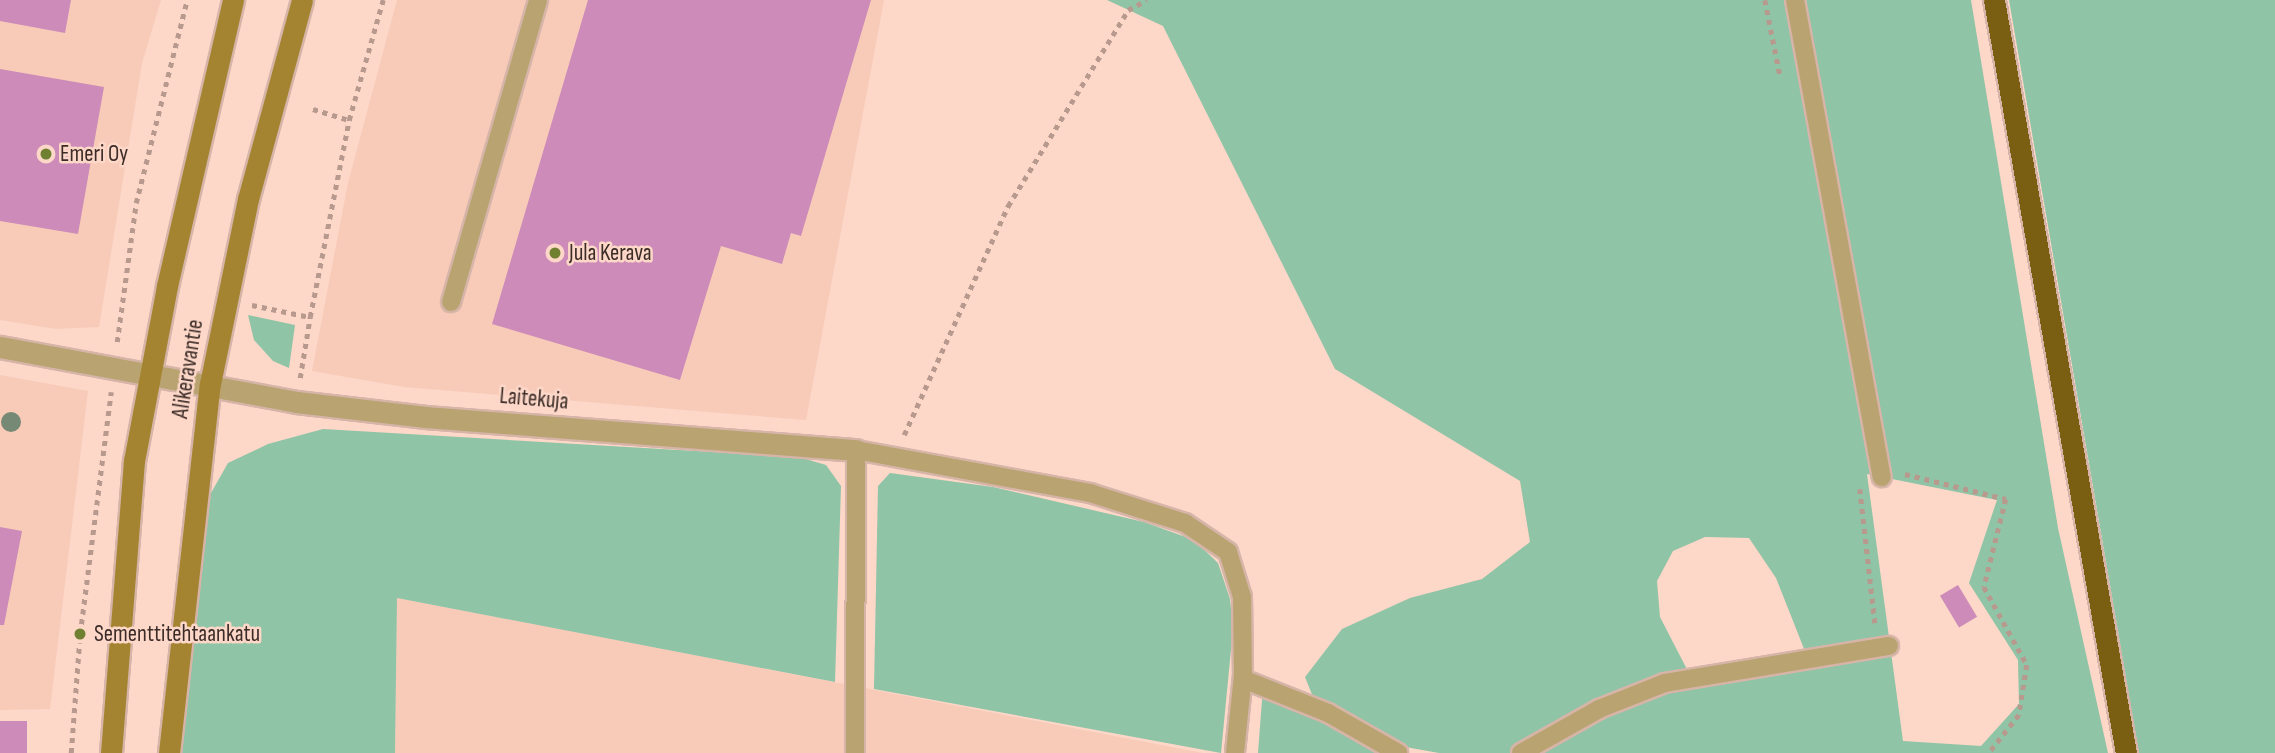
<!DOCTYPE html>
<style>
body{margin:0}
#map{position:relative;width:2275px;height:753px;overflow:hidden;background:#fdd7c8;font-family:"Sofia Sans Condensed",sans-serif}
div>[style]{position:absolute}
.built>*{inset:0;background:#f8cbb9}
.green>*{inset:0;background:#8fc4a6}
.building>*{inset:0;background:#cc8bb8;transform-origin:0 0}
.path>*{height:4.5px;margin-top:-2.25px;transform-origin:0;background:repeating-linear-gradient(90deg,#b7998e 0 5px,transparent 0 10px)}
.roads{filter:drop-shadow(2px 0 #d6b5a8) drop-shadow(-2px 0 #d6b5a8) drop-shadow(0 2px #d6b5a8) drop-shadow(0 -2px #d6b5a8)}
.lane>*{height:18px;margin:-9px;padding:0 9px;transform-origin:9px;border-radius:9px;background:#b9a371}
.street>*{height:21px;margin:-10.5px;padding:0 10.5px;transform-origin:10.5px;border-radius:10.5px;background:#b9a371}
.secondary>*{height:21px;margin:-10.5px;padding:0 10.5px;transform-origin:10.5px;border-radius:10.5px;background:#a58431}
.highway>*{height:21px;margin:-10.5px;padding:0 10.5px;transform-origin:10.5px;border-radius:10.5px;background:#7a5f12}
.trees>*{width:20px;height:20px;margin:-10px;border-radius:50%;background:#768974}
.dots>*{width:19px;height:19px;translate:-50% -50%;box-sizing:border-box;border:4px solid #fdd7c8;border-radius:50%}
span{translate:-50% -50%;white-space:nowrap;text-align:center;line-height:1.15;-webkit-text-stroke:5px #fdd7c8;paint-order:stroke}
.poi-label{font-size:23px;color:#3b2c27}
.left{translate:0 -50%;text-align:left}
.street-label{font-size:23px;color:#3b2c27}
</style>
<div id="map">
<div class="built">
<i style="clip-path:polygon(0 0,161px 0,142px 63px,99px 327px,56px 329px,0 320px)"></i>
<i style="clip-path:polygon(397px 0,884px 0,806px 420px,404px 387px,312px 371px,348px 183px)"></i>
<i style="clip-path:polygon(0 375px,88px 391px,50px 709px,0 710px)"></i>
<i style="clip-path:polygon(397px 598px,1203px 753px,395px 753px)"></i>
</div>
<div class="green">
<i style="clip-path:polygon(evenodd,1107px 0,1971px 0,2058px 528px,2108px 753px,1439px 753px,1400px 746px,1313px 697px,1305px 677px,1342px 629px,1410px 598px,1482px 579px,1530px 542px,1520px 481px,1335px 369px,1163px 26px,1107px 0,1867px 474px,1997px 500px,1969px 583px,2018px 660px,2019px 704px,1981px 746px,1903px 741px,1867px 474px,1107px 0,1705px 537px,1749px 538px,1776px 578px,1810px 664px,1694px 683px,1660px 617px,1657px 581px,1673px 551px,1705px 537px)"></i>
<i style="clip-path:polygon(2009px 0,2275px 0,2275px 753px,2139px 753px)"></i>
<i style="clip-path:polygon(248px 315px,295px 325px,289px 368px,273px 361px,254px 340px)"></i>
<i style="clip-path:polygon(323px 429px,799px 457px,826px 465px,841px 486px,835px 682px,397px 598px,395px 753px,181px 753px,207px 500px,228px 463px,268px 444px)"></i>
<i style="clip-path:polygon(890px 473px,993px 487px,1144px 522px,1194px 540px,1218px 563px,1230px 599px,1233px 629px,1221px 753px,874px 689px,878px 486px)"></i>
<i style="clip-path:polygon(1263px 687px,1398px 753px,1258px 753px)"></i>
</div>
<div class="building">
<i style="clip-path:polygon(0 0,71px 0,65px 33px,0 21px)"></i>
<i style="clip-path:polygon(588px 0,871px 0,801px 236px,791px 233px,782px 264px,721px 246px,680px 380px,492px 324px)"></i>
<i style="clip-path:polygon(0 69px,104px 87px,78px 234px,0 221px)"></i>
<i style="clip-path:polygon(0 527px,22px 531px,4px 625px,0 625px)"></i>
<i style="left:1958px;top:585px;width:37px;height:21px;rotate:59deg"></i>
<i style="left:0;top:721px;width:27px;height:32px"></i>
</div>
<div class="path">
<i style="left:1765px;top:0;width:76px;rotate:78.7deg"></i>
<i style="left:313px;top:109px;width:38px;rotate:17deg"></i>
<i style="left:252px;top:305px;width:59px;rotate:11.7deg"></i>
<i style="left:310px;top:317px;width:201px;rotate:-78.8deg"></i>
<i style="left:349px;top:120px;width:125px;rotate:-74.2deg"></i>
<i style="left:117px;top:342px;width:140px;rotate:-82.2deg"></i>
<i style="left:136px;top:203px;width:209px;rotate:-75.9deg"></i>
<i style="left:300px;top:378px;width:62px;rotate:-80.7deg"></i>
<i style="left:904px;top:435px;width:252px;rotate:-65.6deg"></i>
<i style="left:1008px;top:206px;width:230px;rotate:-58.5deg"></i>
<i style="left:1128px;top:10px;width:21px;rotate:-28deg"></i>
<i style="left:1905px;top:474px;width:104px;rotate:13.9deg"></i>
<i style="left:2006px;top:499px;width:91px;rotate:104deg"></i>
<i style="left:1984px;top:587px;width:89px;rotate:61.1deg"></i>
<i style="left:2027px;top:665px;width:51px;rotate:99.1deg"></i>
<i style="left:2019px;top:715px;width:48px;rotate:128.3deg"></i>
<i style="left:1860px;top:489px;width:135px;rotate:83.6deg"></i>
<i style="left:71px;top:753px;width:119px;rotate:-85.7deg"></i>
<i style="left:80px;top:634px;width:244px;rotate:-82.7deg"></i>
</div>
<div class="roads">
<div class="lane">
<i style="left:1795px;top:0;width:485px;rotate:79.7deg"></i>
<i style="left:451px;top:302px;width:314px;rotate:-73.9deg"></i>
<i style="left:1243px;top:679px;width:92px;rotate:21.8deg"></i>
<i style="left:1328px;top:713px;width:81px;rotate:29.7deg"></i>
<i style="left:855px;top:753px;width:303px;rotate:-89.8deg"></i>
<i style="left:856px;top:450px;width:238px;rotate:10.4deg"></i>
<i style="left:1090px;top:493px;width:100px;rotate:17.5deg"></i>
<i style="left:1185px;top:523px;width:52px;rotate:34deg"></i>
<i style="left:1228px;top:552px;width:47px;rotate:72.7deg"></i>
<i style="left:1242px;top:597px;width:78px;rotate:89.3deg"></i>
<i style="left:1243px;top:675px;width:78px;rotate:95.9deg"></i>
<i style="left:1521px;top:753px;width:90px;rotate:-29.4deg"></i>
<i style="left:1599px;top:709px;width:71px;rotate:-21.5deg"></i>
<i style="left:1665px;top:683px;width:227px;rotate:-9.4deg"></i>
</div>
<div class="street">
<i style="left:0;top:347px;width:301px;rotate:10.5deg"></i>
<i style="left:296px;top:402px;width:131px;rotate:6.6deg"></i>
<i style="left:426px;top:417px;width:431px;rotate:4.4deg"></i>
</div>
<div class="secondary">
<i style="left:111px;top:753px;width:293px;rotate:-85.5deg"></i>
<i style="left:134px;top:461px;width:178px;rotate:-79.3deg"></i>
<i style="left:167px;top:286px;width:294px;rotate:-77deg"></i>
<i style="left:169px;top:753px;width:371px;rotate:-83.7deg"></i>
<i style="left:210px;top:384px;width:189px;rotate:-78.4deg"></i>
<i style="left:248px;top:199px;width:206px;rotate:-74.8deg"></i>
</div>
<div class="highway">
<i style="left:1994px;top:0;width:764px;rotate:80.06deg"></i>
</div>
</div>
<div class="trees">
<i style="left:11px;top:422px"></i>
</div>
<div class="dots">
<i style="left:46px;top:154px;background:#6f8130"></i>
<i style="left:555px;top:253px;background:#6f8130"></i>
<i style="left:80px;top:634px;background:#6f8130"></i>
</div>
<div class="poi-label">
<span class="left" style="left:60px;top:154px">Emeri Oy</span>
<span class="left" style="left:569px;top:253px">Jula Kerava</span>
<span class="left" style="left:94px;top:634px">Sementtitehtaankatu</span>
</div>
<div class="street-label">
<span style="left:188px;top:369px;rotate:-81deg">Alikeravantie</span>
<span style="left:534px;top:399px;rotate:5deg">Laitekuja</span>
</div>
</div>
